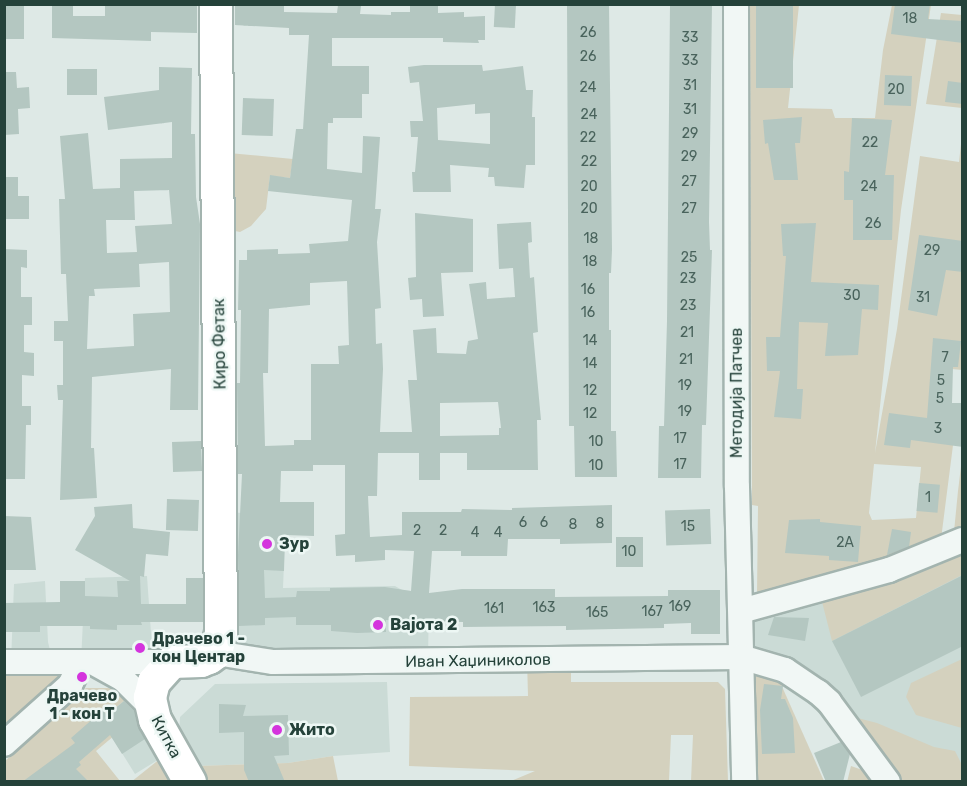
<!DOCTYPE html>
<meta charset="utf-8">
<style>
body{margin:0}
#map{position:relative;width:967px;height:786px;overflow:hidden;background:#dee9e6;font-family:Rubik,sans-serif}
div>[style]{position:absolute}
.built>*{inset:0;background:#cbdbd6}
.green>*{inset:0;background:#d4d1be}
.building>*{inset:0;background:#b4c7c1;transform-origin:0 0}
.roads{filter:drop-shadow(2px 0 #a3b4af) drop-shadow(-2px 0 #a3b4af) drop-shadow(0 2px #a3b4af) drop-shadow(0 -2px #a3b4af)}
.minor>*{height:24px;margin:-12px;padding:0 12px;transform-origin:12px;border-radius:12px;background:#f1f7f5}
.major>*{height:32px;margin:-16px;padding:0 16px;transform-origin:16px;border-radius:16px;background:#fff}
.dots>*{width:16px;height:16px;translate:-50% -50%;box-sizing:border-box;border:3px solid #edf7f4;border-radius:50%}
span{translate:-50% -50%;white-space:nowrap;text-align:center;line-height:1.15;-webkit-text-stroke:5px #edf7f4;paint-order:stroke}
.number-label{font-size:14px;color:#49635c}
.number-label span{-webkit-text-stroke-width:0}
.street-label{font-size:16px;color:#25423a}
.poi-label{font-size:16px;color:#25423a;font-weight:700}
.left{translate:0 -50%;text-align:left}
.frame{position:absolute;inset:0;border:6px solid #25423a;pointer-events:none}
</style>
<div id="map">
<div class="built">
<i style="clip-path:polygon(221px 512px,286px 515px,283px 588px,395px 586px,402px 590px,429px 593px,428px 661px,233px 655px)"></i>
<i style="clip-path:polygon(962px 540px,962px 781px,829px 702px,741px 657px,741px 611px)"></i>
<i style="clip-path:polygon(147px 576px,153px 662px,81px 662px,85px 578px)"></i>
<i style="clip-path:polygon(45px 581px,48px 642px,53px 662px,11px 662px,14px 584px)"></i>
<i style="clip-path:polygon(387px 682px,390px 752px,333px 756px,288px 763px,197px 766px,179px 734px,180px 717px,215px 684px)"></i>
<i style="clip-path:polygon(136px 690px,190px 781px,166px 781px,174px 774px,161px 758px,135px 774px,112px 737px,109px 713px)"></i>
</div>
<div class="green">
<i style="clip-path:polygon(evenodd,750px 5px,799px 5px,788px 108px,832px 109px,835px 118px,875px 118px,883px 50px,892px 5px,931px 5px,901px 210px,875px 453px,897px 329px,920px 156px,959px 162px,962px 135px,962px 370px,932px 367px,957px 414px,940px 547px,962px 540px,962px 575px,832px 641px,819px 590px,757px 595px,758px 506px,752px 505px,750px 5px,874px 464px,921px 467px,916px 518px,872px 520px,869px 513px,874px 464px)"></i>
<i style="clip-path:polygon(941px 13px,962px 15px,962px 108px,926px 104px)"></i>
<i style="clip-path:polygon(218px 152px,293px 159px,290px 178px,270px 176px,266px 209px,251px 226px,240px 232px,230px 230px)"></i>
<i style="clip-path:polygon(962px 458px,962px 538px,953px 542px,958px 491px)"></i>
<i style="clip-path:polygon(571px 659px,571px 682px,718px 682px,725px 689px,728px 781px,691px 781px,693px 735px,671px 735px,669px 781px,511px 781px,535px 771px,409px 766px,410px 697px,528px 696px,527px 660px)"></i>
<i style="clip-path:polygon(962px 659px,962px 728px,916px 715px,906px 697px,911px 683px)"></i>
<i style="clip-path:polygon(5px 662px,81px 662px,5px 744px)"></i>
<i style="clip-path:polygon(752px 675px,780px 682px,824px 781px,752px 782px)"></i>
<i style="clip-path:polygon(86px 688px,109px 688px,125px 700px,109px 713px,121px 730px,96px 751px,120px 781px,5px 782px,5px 761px)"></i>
<i style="clip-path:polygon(842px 714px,877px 723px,934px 747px,955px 751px,962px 765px,962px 781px,898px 781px)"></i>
<i style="clip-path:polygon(333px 756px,338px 781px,205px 781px,197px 766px,288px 763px)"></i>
<i style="clip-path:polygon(161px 758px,175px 774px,166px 781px,131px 782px)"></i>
<i style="clip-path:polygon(851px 766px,868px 772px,878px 782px,847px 782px)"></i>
</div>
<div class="building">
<i style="left:4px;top:4px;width:20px;height:35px"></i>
<i style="clip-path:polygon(126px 4px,197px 4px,197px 33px,151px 32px,151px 41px,52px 38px,52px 5px,73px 5px,73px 16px,105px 16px,105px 6px)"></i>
<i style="clip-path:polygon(evenodd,235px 4px,284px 4px,284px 12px,337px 13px,338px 5px,361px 6px,360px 14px,391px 15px,391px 12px,410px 12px,410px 4px,438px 4px,438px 13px,464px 12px,464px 17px,485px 16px,485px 40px,478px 40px,479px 43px,443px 42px,443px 38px,332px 38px,332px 66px,369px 66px,369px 94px,362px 94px,362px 118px,333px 118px,333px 123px,328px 123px,327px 169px,362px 173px,363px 136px,380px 137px,375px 209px,381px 209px,377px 242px,381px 308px,375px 309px,376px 344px,382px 343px,383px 369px,380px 432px,412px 432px,408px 380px,417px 380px,413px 330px,436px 328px,437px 353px,466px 354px,468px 341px,478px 339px,469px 284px,486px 282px,487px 299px,515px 297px,513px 268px,499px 269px,497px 224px,531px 222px,532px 242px,528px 243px,530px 278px,534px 277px,538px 332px,533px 333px,541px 420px,537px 420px,538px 470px,467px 470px,467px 453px,440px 453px,440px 480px,419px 480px,419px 453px,378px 453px,377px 496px,368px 496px,370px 537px,402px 535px,402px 512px,461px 512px,462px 509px,512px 510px,512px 508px,612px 505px,612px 543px,560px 544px,560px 539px,508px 539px,507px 556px,461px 556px,461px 551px,432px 551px,429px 593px,462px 589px,555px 589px,555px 597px,668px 596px,668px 590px,720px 590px,720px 634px,691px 634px,691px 623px,664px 624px,664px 628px,566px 630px,566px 626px,463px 627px,463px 622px,386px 620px,386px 632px,357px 633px,331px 631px,331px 625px,296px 625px,296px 617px,265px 618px,265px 625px,239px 626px,238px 555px,242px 474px,238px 474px,237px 383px,240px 383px,241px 310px,238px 310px,239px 260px,247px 260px,247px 250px,278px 249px,278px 254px,310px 253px,309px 244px,348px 241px,352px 200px,268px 191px,270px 175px,290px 178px,296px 129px,303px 129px,309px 35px,289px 35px,289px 28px,235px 25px,235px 4px,347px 281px,349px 345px,338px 346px,339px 364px,311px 364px,311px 440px,294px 440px,294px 445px,265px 446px,263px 373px,268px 373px,269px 309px,310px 305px,310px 283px,347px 281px,235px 4px,498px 402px,501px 428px,499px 428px,499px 435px,440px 436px,440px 403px,498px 402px,235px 4px,313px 465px,345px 465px,345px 534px,335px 535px,336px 556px,355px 555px,355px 562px,385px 560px,385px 550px,414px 551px,411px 591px,385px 587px,330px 588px,330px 591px,297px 591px,296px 597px,265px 598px,264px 570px,284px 571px,285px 535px,314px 536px,314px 502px,280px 502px,281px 471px,313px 471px,313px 465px)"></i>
<i style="left:495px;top:4px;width:21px;height:23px;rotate:3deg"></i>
<i style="clip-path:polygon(567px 4px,609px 4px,612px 250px,611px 273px,609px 273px,609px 330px,611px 330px,611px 431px,616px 431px,617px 477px,575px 477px,574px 426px,569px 426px)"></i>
<i style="clip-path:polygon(670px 4px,712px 4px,709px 222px,710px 250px,712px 250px,706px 425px,702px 425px,701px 478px,658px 478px,659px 426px,664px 426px,667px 321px)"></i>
<i style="left:756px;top:4px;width:37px;height:84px"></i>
<i style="clip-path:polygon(895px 4px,930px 4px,928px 19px,963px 21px,963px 43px,891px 34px)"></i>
<i style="clip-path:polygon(evenodd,424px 65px,482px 65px,483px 71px,523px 66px,526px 90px,533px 90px,532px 117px,535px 117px,535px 165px,526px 165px,524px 188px,495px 186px,494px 177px,488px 177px,489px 168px,450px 165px,451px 192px,413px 192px,412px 172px,415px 172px,418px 137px,411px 137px,410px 121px,423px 121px,419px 82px,410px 83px,408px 67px,424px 65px,475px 104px,475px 114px,490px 113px,490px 144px,438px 140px,437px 108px,475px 104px)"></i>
<i style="clip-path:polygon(evenodd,159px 67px,192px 68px,191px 134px,195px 134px,196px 197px,200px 224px,198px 410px,170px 410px,171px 369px,92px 377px,91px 448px,94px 448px,97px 498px,60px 500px,63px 400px,58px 400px,57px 385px,63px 385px,63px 341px,54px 341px,54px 321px,68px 321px,66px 274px,61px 274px,59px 199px,65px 199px,60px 136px,88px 133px,93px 189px,120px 188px,120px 159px,172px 158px,172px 122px,108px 130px,104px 97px,159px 90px,159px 67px,169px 190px,172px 224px,135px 226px,137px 252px,107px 253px,106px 220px,135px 220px,134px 191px,169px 190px,159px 67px,169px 262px,170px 312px,133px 314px,134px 346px,87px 349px,89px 296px,95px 296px,94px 289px,140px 287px,139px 264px,169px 262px)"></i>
<i style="left:97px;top:69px;width:26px;height:30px;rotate:90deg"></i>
<i style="clip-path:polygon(4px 72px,16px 72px,17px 88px,29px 87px,30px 108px,18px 109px,19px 134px,4px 135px)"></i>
<i style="left:885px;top:75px;width:27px;height:30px;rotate:2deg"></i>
<i style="clip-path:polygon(948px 81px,963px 83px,963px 104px,945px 102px)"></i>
<i style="left:243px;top:98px;width:31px;height:37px;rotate:2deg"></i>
<i style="clip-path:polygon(802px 117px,800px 143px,795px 143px,798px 180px,774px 180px,768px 143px,765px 144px,763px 120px)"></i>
<i style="clip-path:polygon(852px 118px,892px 120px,885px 175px,894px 175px,892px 240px,853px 240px,853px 200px,844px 200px,844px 171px,849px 172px)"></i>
<i style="clip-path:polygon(4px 177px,18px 177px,18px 196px,29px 196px,29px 219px,4px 219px)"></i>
<i style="clip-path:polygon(415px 213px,473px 219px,473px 272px,441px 273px,444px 316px,423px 317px,422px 299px,410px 300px,408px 278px,416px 277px)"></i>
<i style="clip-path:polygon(816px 223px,811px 282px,879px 285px,878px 310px,862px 309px,858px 355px,825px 356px,828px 323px,799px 322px,797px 389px,803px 389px,801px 419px,774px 417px,780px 371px,767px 371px,766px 337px,780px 337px,786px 256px,783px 256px,781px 224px)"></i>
<i style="clip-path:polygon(919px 235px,963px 241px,963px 272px,946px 270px,937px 316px,908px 310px)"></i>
<i style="clip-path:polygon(4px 249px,27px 250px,27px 268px,21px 267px,21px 297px,32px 297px,32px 325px,24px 325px,24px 352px,34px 353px,34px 376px,22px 375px,22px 406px,31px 406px,31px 425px,26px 425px,25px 479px,4px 479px)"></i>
<i style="clip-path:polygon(933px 338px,961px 341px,958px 367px,953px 367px,952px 403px,963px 403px,963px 447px,911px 440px,910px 448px,884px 445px,889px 413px,927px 418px)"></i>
<i style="left:201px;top:441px;width:30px;height:29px;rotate:88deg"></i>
<i style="left:919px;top:483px;width:21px;height:28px;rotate:5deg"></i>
<i style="left:167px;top:499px;width:32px;height:31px;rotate:2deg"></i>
<i style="clip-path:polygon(132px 504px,133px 528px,170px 532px,168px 556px,146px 554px,144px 577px,140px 576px,141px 604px,186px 604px,186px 578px,203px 578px,203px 622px,141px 622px,142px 625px,117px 625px,117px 630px,90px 629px,90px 626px,40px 626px,40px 632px,4px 632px,4px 603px,60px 602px,60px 581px,85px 581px,85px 596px,118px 597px,117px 581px,130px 581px,75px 550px,95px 516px,94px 507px)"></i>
<i style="left:710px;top:509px;width:35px;height:45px;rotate:88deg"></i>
<i style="clip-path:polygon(4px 516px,31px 517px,36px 570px,4px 570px)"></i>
<i style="clip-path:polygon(820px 519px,820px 522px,861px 526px,858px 562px,829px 560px,829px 556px,785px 553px,789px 520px)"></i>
<i style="clip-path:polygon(892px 529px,911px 532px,909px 547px,887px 555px)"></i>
<i style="left:616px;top:537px;width:27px;height:30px"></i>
<i style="clip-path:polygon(963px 575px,963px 646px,861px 697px,832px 641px)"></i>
<i style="clip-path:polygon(774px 617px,809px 618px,805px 641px,768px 635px)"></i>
<i style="clip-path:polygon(764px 684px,783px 686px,781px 699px,785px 699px,793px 718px,795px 753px,762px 754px,760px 710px)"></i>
<i style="clip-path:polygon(124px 701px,134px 711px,145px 739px,122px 754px,110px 735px,79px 762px,81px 765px,76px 769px,89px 782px,22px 782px,75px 743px,71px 738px,103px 710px,107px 715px)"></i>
<i style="clip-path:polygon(219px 704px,246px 705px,243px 716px,288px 715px,289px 755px,274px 756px,285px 782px,249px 782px,244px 770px,244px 732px,219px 733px)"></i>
<i style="clip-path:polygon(841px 742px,850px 754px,843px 782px,826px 782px,814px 753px)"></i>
</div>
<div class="roads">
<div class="minor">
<i style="left:736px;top:4px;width:483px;rotate:89.9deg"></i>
<i style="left:737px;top:487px;width:295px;rotate:88.6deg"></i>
<i style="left:741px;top:611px;width:154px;rotate:-15.5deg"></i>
<i style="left:889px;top:570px;width:79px;rotate:-22.3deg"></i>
<i style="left:216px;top:653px;width:58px;rotate:9deg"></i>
<i style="left:273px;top:662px;width:468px;rotate:-0.6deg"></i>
<i style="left:741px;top:657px;width:46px;rotate:16.5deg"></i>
<i style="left:785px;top:670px;width:40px;rotate:34deg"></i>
<i style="left:818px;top:692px;width:15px;rotate:42deg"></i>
<i style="left:829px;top:702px;width:99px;rotate:53.6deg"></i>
<i style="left:4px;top:662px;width:168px"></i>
<i style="left:94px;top:663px;width:33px;rotate:29deg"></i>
<i style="left:123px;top:679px;width:40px;rotate:45deg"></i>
<i style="left:4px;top:744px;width:89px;rotate:-41.8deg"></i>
<i style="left:70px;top:685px;width:25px;rotate:-64deg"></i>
</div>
<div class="major">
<i style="left:190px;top:782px;width:71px;rotate:-119.4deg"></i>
<i style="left:155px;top:720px;width:23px;rotate:-103deg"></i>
<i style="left:150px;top:698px;width:16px;rotate:-76deg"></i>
<i style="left:154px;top:682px;width:27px;rotate:-48deg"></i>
<i style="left:172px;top:662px;width:29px;rotate:-2deg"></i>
<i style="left:201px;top:661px;width:9px;rotate:-21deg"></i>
<i style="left:209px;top:658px;width:9px;rotate:-36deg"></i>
<i style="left:216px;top:653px;width:21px;rotate:-76deg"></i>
<i style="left:221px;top:633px;width:629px;rotate:-90.46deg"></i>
</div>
</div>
<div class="dots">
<i style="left:267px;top:544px;background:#d434dd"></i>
<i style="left:378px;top:625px;background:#d434dd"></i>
<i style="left:140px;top:648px;background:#d434dd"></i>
<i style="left:82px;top:677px;background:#d434dd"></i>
<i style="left:277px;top:730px;background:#d434dd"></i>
</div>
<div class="number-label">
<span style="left:910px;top:19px">18</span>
<span style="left:588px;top:33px">26</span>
<span style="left:690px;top:38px">33</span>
<span style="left:588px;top:57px">26</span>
<span style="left:690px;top:61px">33</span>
<span style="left:690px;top:86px">31</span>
<span style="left:588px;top:88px">24</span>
<span style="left:896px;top:90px">20</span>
<span style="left:690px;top:110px">31</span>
<span style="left:589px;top:115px">24</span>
<span style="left:690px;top:134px">29</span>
<span style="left:588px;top:138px">22</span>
<span style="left:870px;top:143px">22</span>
<span style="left:689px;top:157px">29</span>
<span style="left:589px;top:162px">22</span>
<span style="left:689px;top:182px">27</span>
<span style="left:589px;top:187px">20</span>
<span style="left:869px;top:187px">24</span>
<span style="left:589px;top:209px">20</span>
<span style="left:689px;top:209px">27</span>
<span style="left:873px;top:224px">26</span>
<span style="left:591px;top:239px">18</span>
<span style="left:932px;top:251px">29</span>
<span style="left:689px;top:258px">25</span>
<span style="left:590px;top:262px">18</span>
<span style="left:688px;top:279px">23</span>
<span style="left:588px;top:290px">16</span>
<span style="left:852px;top:296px">30</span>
<span style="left:923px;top:298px">31</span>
<span style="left:688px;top:306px">23</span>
<span style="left:588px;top:313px">16</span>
<span style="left:687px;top:333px">21</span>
<span style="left:590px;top:341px">14</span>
<span style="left:945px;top:358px">7</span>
<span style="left:686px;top:360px">21</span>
<span style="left:590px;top:364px">14</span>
<span style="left:941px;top:381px">5</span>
<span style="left:685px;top:386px">19</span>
<span style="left:590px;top:391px">12</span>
<span style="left:940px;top:399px">5</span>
<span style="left:685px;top:412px">19</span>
<span style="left:590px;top:414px">12</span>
<span style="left:938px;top:429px">3</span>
<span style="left:680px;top:439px">17</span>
<span style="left:596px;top:442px">10</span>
<span style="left:680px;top:465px">17</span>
<span style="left:596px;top:466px">10</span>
<span style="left:928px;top:498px">1</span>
<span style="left:523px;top:523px">6</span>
<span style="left:544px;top:523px">6</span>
<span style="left:600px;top:524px">8</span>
<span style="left:573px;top:525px">8</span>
<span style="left:688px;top:527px">15</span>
<span style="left:417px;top:531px">2</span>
<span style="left:443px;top:531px">2</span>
<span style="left:475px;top:533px">4</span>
<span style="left:498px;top:533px">4</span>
<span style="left:845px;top:543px">2А</span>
<span style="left:629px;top:552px">10</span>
<span style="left:680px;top:607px">169</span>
<span style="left:544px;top:608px">163</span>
<span style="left:494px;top:609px">161</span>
<span style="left:652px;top:612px">167</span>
<span style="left:597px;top:613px">165</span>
</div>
<div class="street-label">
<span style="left:220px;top:344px;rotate:-91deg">Киро Фетак</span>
<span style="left:737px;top:393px;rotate:-90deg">Методија Патчев</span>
<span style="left:478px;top:661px;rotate:-1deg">Иван Хаџиниколов</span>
<span style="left:166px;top:737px;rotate:62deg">Китка</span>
</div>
<div class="poi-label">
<span class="left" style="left:279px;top:544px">Зур</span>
<span class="left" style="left:390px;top:625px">Вајота 2</span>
<span class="left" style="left:152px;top:648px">Драчево 1 -<br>кон Центар</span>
<span style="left:82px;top:705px">Драчево<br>1 - кон T</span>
<span class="left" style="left:289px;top:730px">Жито</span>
</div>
<div class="frame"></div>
</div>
